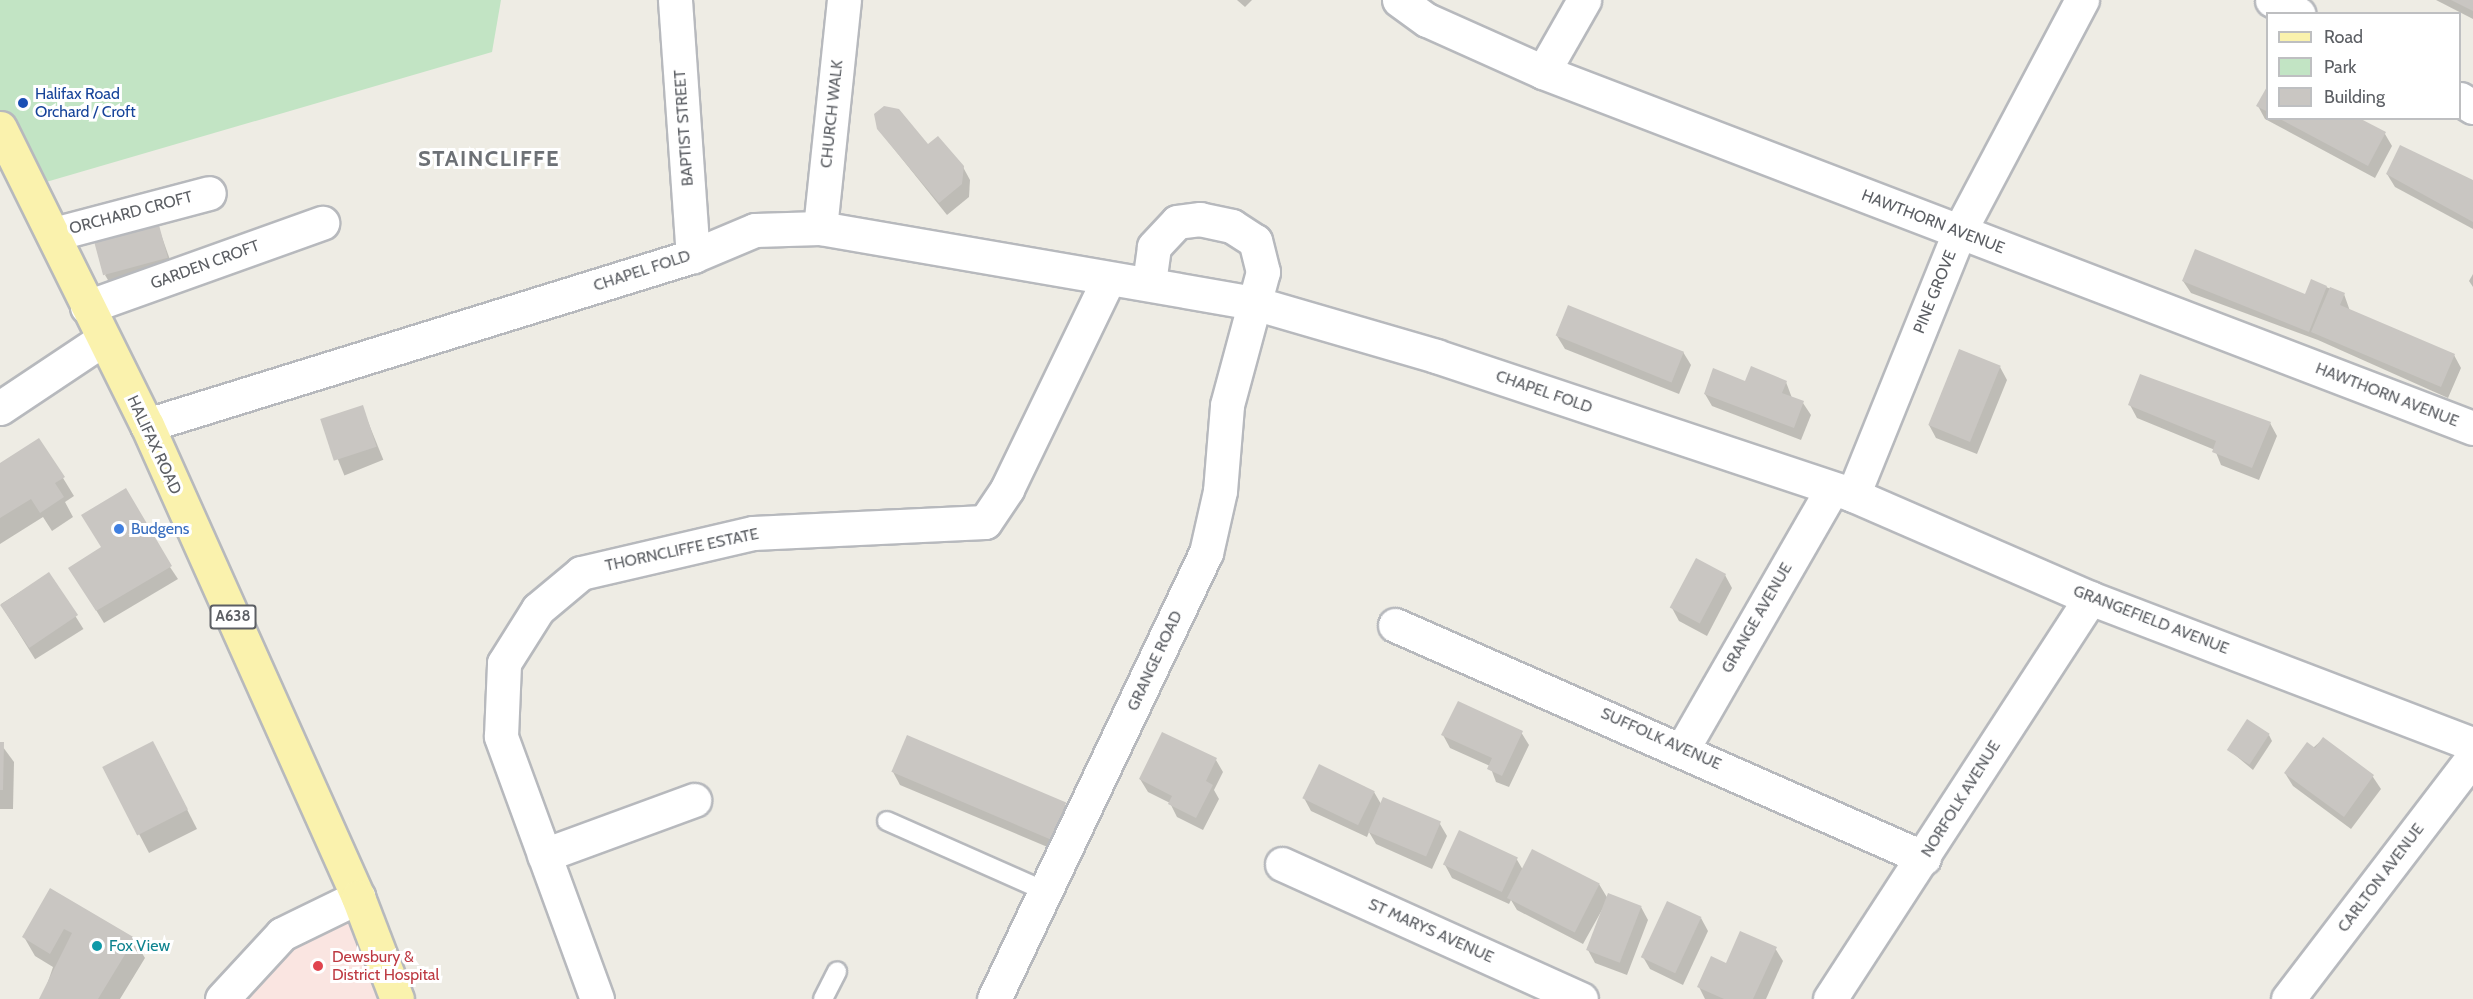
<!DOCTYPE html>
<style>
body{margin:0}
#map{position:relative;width:2473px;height:999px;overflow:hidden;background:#eeece4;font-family:Cabin,sans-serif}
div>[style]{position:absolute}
.medical>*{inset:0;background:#fae5e1}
.green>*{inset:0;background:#c2e4c4}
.shadow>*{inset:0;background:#0003;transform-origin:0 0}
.building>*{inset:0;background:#c9c6c2;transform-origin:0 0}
.roads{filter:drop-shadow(2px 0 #b7b9bd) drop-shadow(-2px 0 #b7b9bd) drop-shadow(0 2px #b7b9bd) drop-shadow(0 -2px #b7b9bd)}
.service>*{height:18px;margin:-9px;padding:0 9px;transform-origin:9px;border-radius:9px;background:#fff}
.minor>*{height:33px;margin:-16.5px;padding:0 16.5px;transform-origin:16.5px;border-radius:16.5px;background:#fff}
.tertiary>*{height:33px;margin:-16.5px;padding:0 16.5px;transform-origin:16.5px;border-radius:16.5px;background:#fff}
.primary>*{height:33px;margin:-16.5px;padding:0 16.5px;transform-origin:16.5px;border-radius:16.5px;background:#faf2ad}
.dots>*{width:16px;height:16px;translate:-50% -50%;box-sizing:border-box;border:3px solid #fff;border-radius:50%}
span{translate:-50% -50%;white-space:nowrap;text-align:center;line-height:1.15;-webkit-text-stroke:6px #fff;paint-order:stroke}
.shield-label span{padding:2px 4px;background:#fff;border:2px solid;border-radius:4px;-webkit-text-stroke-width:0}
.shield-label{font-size:15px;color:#5c5f64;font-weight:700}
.transit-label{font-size:16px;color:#164399}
.left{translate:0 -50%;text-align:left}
.street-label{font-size:16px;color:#5c5f64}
.shop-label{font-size:16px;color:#366cbe}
.culture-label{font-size:16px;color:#0d838f}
.health-label{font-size:16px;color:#be3a42}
.district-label{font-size:22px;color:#6d7176;font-weight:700;letter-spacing:1.5px}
.legend{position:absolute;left:2266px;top:12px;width:195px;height:108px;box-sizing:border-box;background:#fff;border:2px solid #bebfc1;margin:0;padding:8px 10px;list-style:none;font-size:18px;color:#5c5f64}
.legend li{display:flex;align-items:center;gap:12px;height:30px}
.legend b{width:30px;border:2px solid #bebfc1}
</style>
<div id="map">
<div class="medical">
<i style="clip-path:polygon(358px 897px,397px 999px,222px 999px)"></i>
</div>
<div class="green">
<i style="clip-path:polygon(0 0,501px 0,492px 52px,29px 187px,0 128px)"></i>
</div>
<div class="shadow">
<i style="clip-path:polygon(1237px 0,1252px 0,1245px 7px)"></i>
<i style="clip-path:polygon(2436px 0,2473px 0,2473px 19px)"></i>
<i style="clip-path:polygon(2268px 88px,2268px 118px,2355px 118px,2385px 134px,2392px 146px,2375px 178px,2265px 119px,2258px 106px)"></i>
<i style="clip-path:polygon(878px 129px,928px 147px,963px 167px,970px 180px,969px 197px,947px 215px)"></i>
<i style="clip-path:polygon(2387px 174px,2473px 184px,2473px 229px,2395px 187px)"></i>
<i style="clip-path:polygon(158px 226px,174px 271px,112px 287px,105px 275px)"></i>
<i style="clip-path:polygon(2473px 274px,2473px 287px,2469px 281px)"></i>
<i style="clip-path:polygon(2183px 281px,2306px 296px,2326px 287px,2344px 294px,2350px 311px,2454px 355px,2461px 368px,2448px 398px,2318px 340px,2191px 293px)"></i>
<i style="clip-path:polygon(1557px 336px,1683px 352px,1691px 365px,1679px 394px,1565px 349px)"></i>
<i style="clip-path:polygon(2000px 367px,2007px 380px,1977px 454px,1936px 438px,1929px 425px)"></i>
<i style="clip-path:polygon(1786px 382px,1792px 398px,1803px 403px,1811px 415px,1801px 440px,1712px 406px,1705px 394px,1746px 383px)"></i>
<i style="clip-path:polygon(2130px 405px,2270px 423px,2277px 436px,2259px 480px,2221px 465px,2215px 450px,2137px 418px)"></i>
<i style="left:362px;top:407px;width:57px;height:42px;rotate:68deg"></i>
<i style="clip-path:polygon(0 465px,63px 478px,74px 496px,65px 502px,73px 517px,52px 531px,43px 517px,0 544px)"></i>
<i style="clip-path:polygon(103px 548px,158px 549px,178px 579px,104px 623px,70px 568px)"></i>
<i style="left:49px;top:574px;width:65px;height:57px;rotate:58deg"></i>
<i style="clip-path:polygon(1725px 575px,1732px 588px,1707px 636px,1679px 621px,1672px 608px)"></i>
<i style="clip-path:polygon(1521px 732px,1529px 745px,1509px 787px,1496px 782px,1490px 766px,1450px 748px,1443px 735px)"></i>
<i style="clip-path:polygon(2269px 735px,2272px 741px,2253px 770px,2228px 749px)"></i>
<i style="clip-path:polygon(2323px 739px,2373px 777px,2381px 789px,2351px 829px,2293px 786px,2285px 773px)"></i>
<i style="clip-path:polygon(0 743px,14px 762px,13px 809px,0 809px)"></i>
<i style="clip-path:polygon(1216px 760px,1223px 772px,1214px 790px,1219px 799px,1203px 830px,1177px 817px,1170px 803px,1148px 792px,1140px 779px)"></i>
<i style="clip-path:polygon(163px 762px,197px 829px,149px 853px,104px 767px)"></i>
<i style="clip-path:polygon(893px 772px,1064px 804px,1072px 816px,1057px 851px,900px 785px)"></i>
<i style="clip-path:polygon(1374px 792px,1381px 804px,1440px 824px,1447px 836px,1432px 869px,1376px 844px,1369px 832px,1367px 837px,1311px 811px,1304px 798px)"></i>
<i style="clip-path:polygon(1516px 858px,1523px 870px,1599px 884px,1608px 899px,1641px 907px,1648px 920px,1627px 975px,1595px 963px,1588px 950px,1607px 901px,1583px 944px,1517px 910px,1511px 900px,1509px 904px,1452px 878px,1445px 865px)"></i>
<i style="clip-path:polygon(50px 890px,134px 940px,145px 958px,120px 999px,42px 999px,53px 967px,35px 956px,24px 937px)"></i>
<i style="clip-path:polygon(1701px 918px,1708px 931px,1683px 985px,1650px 969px,1643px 957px)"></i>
<i style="clip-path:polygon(1775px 948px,1783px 961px,1766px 999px,1705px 999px,1699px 987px,1727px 965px)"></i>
</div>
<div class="building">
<i style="clip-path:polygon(2451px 0,2473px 0,2473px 11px)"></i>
<i style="clip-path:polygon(2268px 85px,2268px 112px,2256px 106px)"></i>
<i style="clip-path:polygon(884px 106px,899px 109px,928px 144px,938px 136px,964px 166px,962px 184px,939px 203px,877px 129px,874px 114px)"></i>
<i style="clip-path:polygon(2278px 118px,2359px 118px,2386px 132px,2368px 166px)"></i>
<i style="clip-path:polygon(2400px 145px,2473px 180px,2473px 222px,2386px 174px)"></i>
<i style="left:159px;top:225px;width:34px;height:67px;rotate:75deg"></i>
<i style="clip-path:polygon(2195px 249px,2305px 294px,2311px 279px,2327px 286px,2309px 332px,2182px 281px)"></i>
<i style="clip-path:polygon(2330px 287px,2345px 293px,2340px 305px,2455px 354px,2441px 387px,2311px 332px)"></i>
<i style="left:1568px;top:305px;width:125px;height:33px;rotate:22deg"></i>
<i style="left:1959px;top:349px;width:45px;height:82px;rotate:22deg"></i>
<i style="clip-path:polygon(1751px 366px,1787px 381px,1782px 393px,1804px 401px,1794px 428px,1704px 394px,1713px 368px,1745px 381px)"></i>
<i style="clip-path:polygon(2140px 374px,2271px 422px,2252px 468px,2212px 452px,2216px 441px,2128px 405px)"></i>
<i style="left:363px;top:405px;width:44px;height:45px;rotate:72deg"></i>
<i style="clip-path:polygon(39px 438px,65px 477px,55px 483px,64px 497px,40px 513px,31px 499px,0 518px,0 463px)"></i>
<i style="clip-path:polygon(126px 488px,172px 566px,96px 611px,68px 568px,101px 547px,81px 515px)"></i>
<i style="left:1696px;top:558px;width:34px;height:56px;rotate:28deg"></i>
<i style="left:49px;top:572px;width:52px;height:59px;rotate:56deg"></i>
<i style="clip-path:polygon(1458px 701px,1523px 731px,1502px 776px,1487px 769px,1492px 758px,1441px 735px)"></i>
<i style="left:2247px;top:719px;width:27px;height:37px;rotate:33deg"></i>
<i style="clip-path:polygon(1162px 732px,1217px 758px,1206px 781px,1213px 785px,1196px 818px,1168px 804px,1172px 796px,1139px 779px)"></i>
<i style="left:907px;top:735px;width:173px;height:40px;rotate:23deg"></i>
<i style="clip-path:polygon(2323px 737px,2374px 775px,2344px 817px,2284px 773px,2307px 742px,2315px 748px)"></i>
<i style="left:153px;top:741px;width:77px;height:57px;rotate:63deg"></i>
<i style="clip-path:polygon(0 742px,4px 742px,3px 790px,0 790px)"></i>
<i style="left:1319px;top:764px;width:62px;height:38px;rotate:26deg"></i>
<i style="left:1383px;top:797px;width:63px;height:38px;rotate:23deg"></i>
<i style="left:1459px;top:830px;width:65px;height:38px;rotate:25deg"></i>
<i style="left:1532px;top:849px;width:76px;height:55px;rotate:27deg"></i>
<i style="clip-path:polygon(50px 888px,135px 938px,98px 999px,39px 999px,72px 933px,64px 929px,50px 954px,22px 937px)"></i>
<i style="left:1608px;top:893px;width:36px;height:61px;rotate:21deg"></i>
<i style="left:1667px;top:901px;width:38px;height:62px;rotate:25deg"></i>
<i style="clip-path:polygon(1740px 931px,1777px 947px,1753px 999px,1724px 999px,1697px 987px,1711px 956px,1726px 963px)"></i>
</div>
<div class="roads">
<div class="service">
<i style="left:887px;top:821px;width:173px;rotate:23.9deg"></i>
<i style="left:823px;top:999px;width:31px;rotate:-63deg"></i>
</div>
<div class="minor">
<i style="left:675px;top:0;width:257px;rotate:86deg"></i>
<i style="left:1399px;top:0;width:34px;rotate:36deg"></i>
<i style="left:1427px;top:20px;width:127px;rotate:24.1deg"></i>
<i style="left:1543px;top:72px;width:996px;rotate:20.95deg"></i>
<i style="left:2272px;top:0;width:30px;rotate:28deg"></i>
<i style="left:1543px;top:72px;width:83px;rotate:-60.3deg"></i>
<i style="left:2460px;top:99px;width:15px;rotate:32deg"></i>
<i style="left:820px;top:228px;width:229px;rotate:-84deg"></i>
<i style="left:54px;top:234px;width:160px;rotate:-14.8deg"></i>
<i style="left:87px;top:307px;width:250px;rotate:-19.7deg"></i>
<i style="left:147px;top:425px;width:572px;rotate:-17.2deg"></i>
<i style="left:693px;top:256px;width:67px;rotate:-22.8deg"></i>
<i style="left:755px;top:230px;width:65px;rotate:-1.8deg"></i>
<i style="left:820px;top:228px;width:440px;rotate:9.8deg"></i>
<i style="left:1254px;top:303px;width:190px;rotate:16.2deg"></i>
<i style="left:1436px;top:356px;width:440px;rotate:18.4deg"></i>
<i style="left:1853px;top:495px;width:258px;rotate:23.5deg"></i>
<i style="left:2090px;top:598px;width:410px;rotate:20.9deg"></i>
<i style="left:1853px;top:495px;width:284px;rotate:-68deg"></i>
<i style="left:1959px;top:232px;width:263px;rotate:-62.1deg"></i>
<i style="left:1395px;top:625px;width:578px;rotate:23.77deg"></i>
<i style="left:1683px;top:748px;width:299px;rotate:-60.1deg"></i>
<i style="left:544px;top:855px;width:160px;rotate:-20.1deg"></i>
<i style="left:1282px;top:864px;width:328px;rotate:24.3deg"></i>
<i style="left:597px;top:999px;width:280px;rotate:-110.1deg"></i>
<i style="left:501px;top:736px;width:73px;rotate:-87.6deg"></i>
<i style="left:504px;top:663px;width:64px;rotate:-57.8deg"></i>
<i style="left:538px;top:609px;width:56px;rotate:-39.9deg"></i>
<i style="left:581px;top:573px;width:177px;rotate:-13.1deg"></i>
<i style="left:753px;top:533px;width:232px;rotate:-2.7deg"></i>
<i style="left:985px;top:522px;width:40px;rotate:-56deg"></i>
<i style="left:1007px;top:489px;width:232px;rotate:-64.2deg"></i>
<i style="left:994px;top:999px;width:494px;rotate:-64.6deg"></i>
<i style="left:1206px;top:553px;width:64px;rotate:-77.3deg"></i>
<i style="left:1220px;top:491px;width:86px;rotate:-85.3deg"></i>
<i style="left:1227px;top:405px;width:138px;rotate:-74.9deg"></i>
<i style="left:1263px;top:272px;width:32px;rotate:-104deg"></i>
<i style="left:1255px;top:241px;width:27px;rotate:-147deg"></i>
<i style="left:1232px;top:226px;width:33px;rotate:-168deg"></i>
<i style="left:1200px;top:219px;width:23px;rotate:173deg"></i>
<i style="left:1177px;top:222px;width:34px;rotate:133deg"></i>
<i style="left:1154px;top:247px;width:37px;rotate:98deg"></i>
<i style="left:1830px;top:999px;width:478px;rotate:-57deg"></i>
<i style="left:2288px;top:999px;width:305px;rotate:-52.6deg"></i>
</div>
<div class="tertiary">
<i style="left:0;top:408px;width:123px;rotate:-33.7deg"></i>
<i style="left:222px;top:999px;width:88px;rotate:-47.3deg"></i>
<i style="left:282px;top:934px;width:85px;rotate:-26deg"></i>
</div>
<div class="primary">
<i style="left:0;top:128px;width:331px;rotate:63.7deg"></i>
<i style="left:147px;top:425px;width:517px;rotate:65.91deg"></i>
<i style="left:358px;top:897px;width:109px;rotate:69.1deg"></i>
</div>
</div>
<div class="dots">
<i style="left:23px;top:103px;background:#1a4fb4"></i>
<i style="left:119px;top:529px;background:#3f7fe0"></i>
<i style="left:97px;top:946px;background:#0f9aa8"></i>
<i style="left:318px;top:966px;background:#e0444e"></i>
</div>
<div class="shield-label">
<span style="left:233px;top:617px">A638</span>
</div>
<div class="transit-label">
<span class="left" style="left:35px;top:103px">Halifax Road<br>Orchard / Croft</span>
</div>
<div class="street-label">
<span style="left:832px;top:114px;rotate:-84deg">CHURCH WALK</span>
<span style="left:684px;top:128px;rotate:-94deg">BAPTIST STREET</span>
<span style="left:131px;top:213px;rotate:-15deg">ORCHARD CROFT</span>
<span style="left:1933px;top:222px;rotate:21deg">HAWTHORN AVENUE</span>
<span style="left:205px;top:265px;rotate:-20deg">GARDEN CROFT</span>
<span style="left:642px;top:271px;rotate:-18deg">CHAPEL FOLD</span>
<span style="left:1935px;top:292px;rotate:-68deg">PINE GROVE</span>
<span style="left:1544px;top:392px;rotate:19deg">CHAPEL FOLD</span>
<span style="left:2387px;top:395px;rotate:21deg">HAWTHORN AVENUE</span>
<span style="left:154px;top:445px;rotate:65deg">HALIFAX ROAD</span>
<span style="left:682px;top:550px;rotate:-12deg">THORNCLIFFE ESTATE</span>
<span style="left:1757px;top:618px;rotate:-60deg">GRANGE AVENUE</span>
<span style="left:2151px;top:620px;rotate:21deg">GRANGEFIELD AVENUE</span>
<span style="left:1155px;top:661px;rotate:-65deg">GRANGE ROAD</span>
<span style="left:1661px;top:739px;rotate:24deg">SUFFOLK AVENUE</span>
<span style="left:1961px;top:799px;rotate:-58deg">NORFOLK AVENUE</span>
<span style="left:2381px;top:878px;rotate:-53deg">CARLTON AVENUE</span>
<span style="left:1431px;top:931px;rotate:24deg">ST MARYS AVENUE</span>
</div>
<div class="shop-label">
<span class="left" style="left:131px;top:529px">Budgens</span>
</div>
<div class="culture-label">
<span class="left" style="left:109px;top:946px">Fox View</span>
</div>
<div class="health-label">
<span class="left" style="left:332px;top:966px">Dewsbury &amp;<br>District Hospital</span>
</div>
<div class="district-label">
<span style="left:489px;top:159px">STAINCLIFFE</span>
</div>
<ul class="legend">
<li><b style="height:8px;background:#faf2ad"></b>Road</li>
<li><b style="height:16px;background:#c2e4c4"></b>Park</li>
<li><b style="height:16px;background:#c9c6c2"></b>Building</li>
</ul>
</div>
